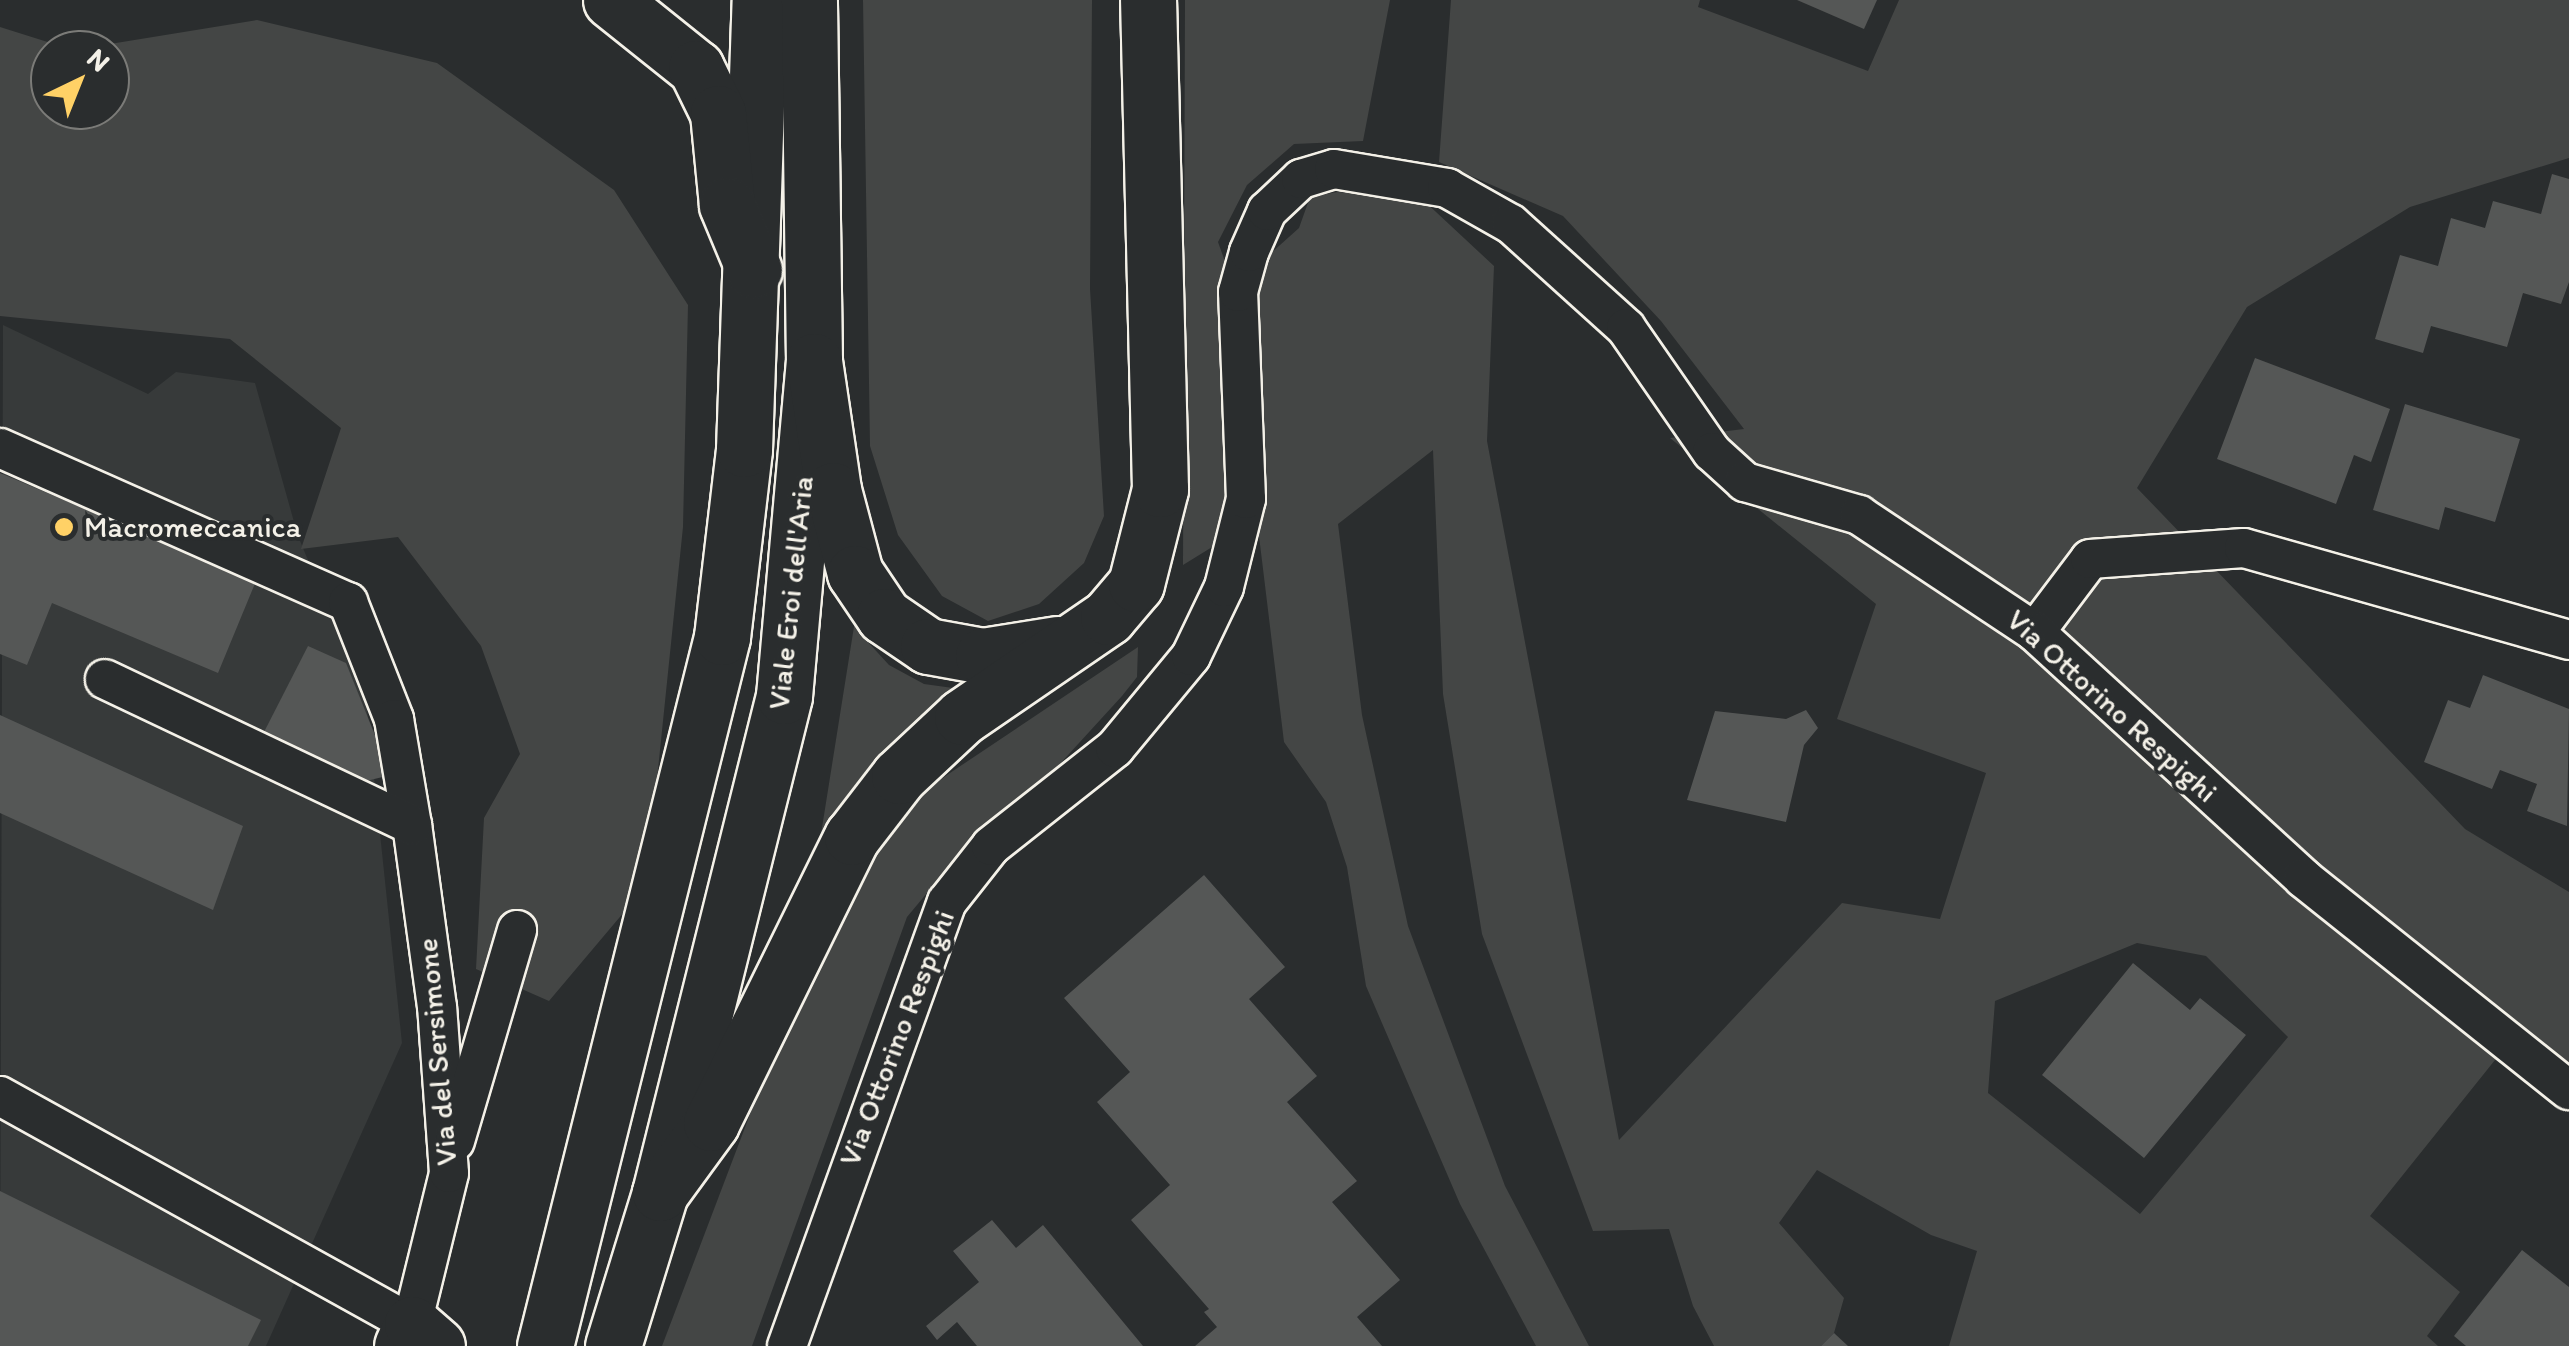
<!DOCTYPE html>
<style>
body{margin:0}
#map{position:relative;width:2569px;height:1346px;overflow:hidden;background:#2a2d2e;font-family:Itim,sans-serif}
div>[style]{position:absolute}
.built>*{inset:0;background:#373a3a}
.green>*{inset:0;background:#444645}
.building>*{inset:0;background:#555756}
.roads{filter:drop-shadow(2px 0 #f4f1e8) drop-shadow(-2px 0 #f4f1e8) drop-shadow(0 2px #f4f1e8) drop-shadow(0 -2px #f4f1e8)}
.street>*{height:38px;margin:-19px;padding:0 19px;transform-origin:19px;border-radius:19px;background:#2a2d2e}
.secondary>*{height:55px;margin:-27.5px;padding:0 27.5px;transform-origin:27.5px;border-radius:27.5px;background:#2a2d2e}
.highway>*{height:55px;margin:-27.5px;padding:0 27.5px;transform-origin:27.5px;border-radius:27.5px;background:#2a2d2e}
.dots>*{width:28px;height:28px;translate:-50% -50%;box-sizing:border-box;border:5px solid #2a2d2e;border-radius:50%}
span{translate:-50% -50%;white-space:nowrap;text-align:center;line-height:1.15;-webkit-text-stroke:8px #2a2d2e;paint-order:stroke}
.poi-label{font-size:30px;color:#f4f1e8}
.left{translate:0 -50%;text-align:left}
.street-label{font-size:30px;color:#f4f1e8}
.north{position:absolute;left:30px;top:30px;width:100px;height:100px;box-sizing:border-box;background:#2a2d2e;border:2px solid #7b7b78;border-radius:50%;rotate:43deg;font-size:28px;font-weight:700;line-height:40px;text-align:center;color:#f4f1e8}
.north::after{content:'';display:block;margin:auto;width:35px;height:45px;background:#ffd166;clip-path:polygon(50% 0,100% 100%,50% 72%,0 100%)}
</style>
<div id="map">
<div class="built">
<i style="clip-path:polygon(3px 325px,148px 394px,176px 372px,255px 383px,298px 536px,366px 700px,402px 1043px,266px 1346px,0 1346px)"></i>
</div>
<div class="green">
<i style="clip-path:polygon(863px 0,1092px 0,1090px 289px,1104px 516px,1084px 563px,1039px 604px,988px 621px,942px 596px,898px 535px,870px 446px)"></i>
<i style="clip-path:polygon(evenodd,1185px 0,1390px 0,1363px 141px,1294px 144px,1247px 185px,1218px 242px,1227px 267px,1259px 264px,1299px 228px,1310px 197px,1337px 192px,1421px 198px,1494px 266px,1487px 441px,1619px 1140px,1842px 903px,1940px 919px,1986px 773px,1837px 719px,1876px 604px,1670px 438px,1744px 429px,1661px 321px,1563px 216px,1439px 162px,1451px 0,1700px 0,1698px 7px,1868px 71px,1899px 0,2569px 0,2569px 158px,2410px 207px,2247px 307px,2137px 488px,2465px 829px,2569px 892px,2569px 1067px,2540px 1045px,2495px 1060px,2370px 1216px,2460px 1292px,2427px 1336px,2438px 1346px,1949px 1346px,1977px 1251px,1931px 1235px,1817px 1170px,1779px 1223px,1844px 1298px,1834px 1333px,1821px 1346px,1714px 1346px,1693px 1306px,1669px 1229px,1593px 1231px,1482px 934px,1443px 694px,1433px 450px,1338px 524px,1362px 715px,1408px 926px,1505px 1186px,1589px 1346px,1536px 1346px,1460px 1204px,1366px 986px,1347px 867px,1326px 802px,1284px 742px,1259px 536px,1230px 536px,1183px 565px,1185px 0,2137px 943px,2206px 956px,2288px 1037px,2140px 1214px,1988px 1093px,1995px 1001px,2137px 943px)"></i>
<i style="clip-path:polygon(evenodd,257px 20px,437px 63px,614px 190px,688px 305px,683px 527px,646px 886px,549px 1001px,476px 969px,484px 818px,520px 754px,481px 646px,398px 537px,301px 549px,341px 428px,230px 339px,0 316px,0 27px,73px 50px,257px 20px,50px 50px,110px 50px,110px 110px,50px 110px,50px 50px)"></i>
<i style="clip-path:polygon(856px 614px,867px 641px,889px 665px,924px 684px,953px 688px,876px 757px,821px 834px)"></i>
<i style="clip-path:polygon(1138px 647px,1137px 677px,1122px 696px,1058px 766px,983px 826px,907px 917px,752px 1346px,662px 1346px,795px 996px,870px 837px,944px 777px)"></i>
</div>
<div class="building">
<i style="clip-path:polygon(1797px 0,1877px 0,1864px 29px)"></i>
<i style="clip-path:polygon(2552px 174px,2569px 179px,2569px 282px,2561px 304px,2523px 293px,2507px 347px,2431px 326px,2423px 353px,2375px 339px,2400px 255px,2438px 266px,2451px 218px,2485px 228px,2493px 201px,2541px 214px)"></i>
<i style="clip-path:polygon(2255px 358px,2390px 409px,2371px 462px,2354px 455px,2336px 504px,2217px 459px)"></i>
<i style="clip-path:polygon(2405px 404px,2520px 439px,2495px 522px,2445px 507px,2439px 530px,2373px 510px)"></i>
<i style="clip-path:polygon(0 473px,256px 581px,218px 673px,52px 603px,27px 665px,0 654px)"></i>
<i style="clip-path:polygon(308px 646px,346px 663px,391px 775px,366px 781px,263px 734px)"></i>
<i style="clip-path:polygon(2483px 675px,2569px 709px,2567px 826px,2527px 811px,2537px 784px,2500px 770px,2492px 789px,2424px 762px,2448px 700px,2470px 708px)"></i>
<i style="clip-path:polygon(1806px 710px,1818px 728px,1804px 745px,1786px 822px,1687px 800px,1715px 711px,1786px 719px)"></i>
<i style="clip-path:polygon(0 715px,243px 826px,213px 910px,0 813px)"></i>
<i style="clip-path:polygon(1204px 875px,1285px 967px,1249px 999px,1317px 1076px,1287px 1102px,1357px 1181px,1332px 1202px,1400px 1280px,1357px 1317px,1382px 1346px,1195px 1346px,1217px 1327px,1204px 1312px,1209px 1309px,1131px 1220px,1170px 1185px,1097px 1102px,1130px 1072px,1064px 998px)"></i>
<i style="clip-path:polygon(2133px 963px,2190px 1010px,2200px 998px,2246px 1035px,2144px 1158px,2042px 1075px)"></i>
<i style="clip-path:polygon(0 1191px,261px 1320px,248px 1346px,0 1346px)"></i>
<i style="clip-path:polygon(992px 1220px,1016px 1248px,1043px 1225px,1143px 1346px,977px 1346px,957px 1322px,937px 1340px,926px 1326px,979px 1282px,953px 1251px)"></i>
<i style="clip-path:polygon(2522px 1250px,2569px 1287px,2569px 1346px,2466px 1346px,2454px 1336px)"></i>
<i style="clip-path:polygon(1834px 1333px,1848px 1346px,1821px 1346px)"></i>
</div>
<div class="roads">
<div class="street">
<i style="left:0;top:448px;width:381px;rotate:23.9deg"></i>
<i style="left:348px;top:602px;width:126px;rotate:68.5deg"></i>
<i style="left:394px;top:719px;width:108px;rotate:80.4deg"></i>
<i style="left:2035px;top:632px;width:91px;rotate:-53deg"></i>
<i style="left:2090px;top:559px;width:154px;rotate:-4.1deg"></i>
<i style="left:2244px;top:548px;width:338px;rotate:15.8deg"></i>
<i style="left:0;top:1096px;width:471px;rotate:29deg"></i>
<i style="left:412px;top:1324px;width:155px;rotate:-76.2deg"></i>
<i style="left:449px;top:1173px;width:166px;rotate:-94.1deg"></i>
<i style="left:437px;top:1007px;width:184px;rotate:-97.8deg"></i>
<i style="left:412px;top:825px;width:340px;rotate:-154.6deg"></i>
<i style="left:455px;top:1141px;width:220px;rotate:-73.6deg"></i>
<i style="left:787px;top:1346px;width:472px;rotate:-70.2deg"></i>
<i style="left:947px;top:902px;width:71px;rotate:-51.8deg"></i>
<i style="left:991px;top:846px;width:158px;rotate:-38.3deg"></i>
<i style="left:1115px;top:748px;width:119px;rotate:-50.4deg"></i>
<i style="left:1191px;top:656px;width:76px;rotate:-64.4deg"></i>
<i style="left:1224px;top:587px;width:91px;rotate:-76deg"></i>
<i style="left:1246px;top:499px;width:207px;rotate:-92.2deg"></i>
<i style="left:1238px;top:292px;width:41px;rotate:-74.6deg"></i>
<i style="left:1249px;top:252px;width:45px;rotate:-66.3deg"></i>
<i style="left:1267px;top:211px;width:47px;rotate:-43.3deg"></i>
<i style="left:1301px;top:179px;width:34px;rotate:-17deg"></i>
<i style="left:1334px;top:169px;width:115px;rotate:9.5deg"></i>
<i style="left:1447px;top:188px;width:73px;rotate:29.4deg"></i>
<i style="left:1511px;top:224px;width:155px;rotate:42.1deg"></i>
<i style="left:1626px;top:328px;width:151px;rotate:55.3deg"></i>
<i style="left:1712px;top:452px;width:45px;rotate:42.3deg"></i>
<i style="left:1745px;top:482px;width:119px;rotate:16.1deg"></i>
<i style="left:1859px;top:515px;width:211px;rotate:33.6deg"></i>
<i style="left:2035px;top:632px;width:364px;rotate:42.5deg"></i>
<i style="left:2303px;top:878px;width:340px;rotate:38.6deg"></i>
</div>
<div class="secondary">
<i style="left:402px;top:1346px;width:24px;rotate:-66deg"></i>
<i style="left:412px;top:1324px;width:33px;rotate:41deg"></i>
<i style="left:545px;top:1346px;width:731px;rotate:-75.98deg"></i>
<i style="left:722px;top:637px;width:189px;rotate:-83.3deg"></i>
<i style="left:744px;top:449px;width:449px;rotate:-88deg"></i>
<i style="left:613px;top:1346px;width:160px;rotate:-72.9deg"></i>
<i style="left:660px;top:1193px;width:512px;rotate:-75.99deg"></i>
<i style="left:784px;top:696px;width:336px;rotate:-84.9deg"></i>
<i style="left:814px;top:361px;width:361px;rotate:-90.8deg"></i>
</div>
<div class="highway">
<i style="left:611px;top:0;width:109px;rotate:38.7deg"></i>
<i style="left:696px;top:68px;width:50px;rotate:63.9deg"></i>
<i style="left:718px;top:113px;width:92px;rotate:84.4deg"></i>
<i style="left:727px;top:205px;width:70px;rotate:67.4deg"></i>
<i style="left:814px;top:361px;width:130px;rotate:81.6deg"></i>
<i style="left:833px;top:490px;width:86px;rotate:75.2deg"></i>
<i style="left:855px;top:573px;width:52px;rotate:56deg"></i>
<i style="left:884px;top:616px;width:53px;rotate:34.3deg"></i>
<i style="left:928px;top:646px;width:56px;rotate:10.3deg"></i>
<i style="left:983px;top:656px;width:76px;rotate:-9.1deg"></i>
<i style="left:660px;top:1193px;width:87px;rotate:-53.9deg"></i>
<i style="left:711px;top:1123px;width:319px;rotate:-63.8deg"></i>
<i style="left:852px;top:837px;width:77px;rotate:-52.4deg"></i>
<i style="left:899px;top:776px;width:86px;rotate:-43.1deg"></i>
<i style="left:962px;top:717px;width:177px;rotate:-34.4deg"></i>
<i style="left:1108px;top:617px;width:43px;rotate:-49.7deg"></i>
<i style="left:1136px;top:584px;width:98px;rotate:-75.8deg"></i>
<i style="left:1160px;top:489px;width:489px;rotate:-91.4deg"></i>
</div>
</div>
<div class="dots">
<i style="left:64px;top:527px;background:#ffd166"></i>
</div>
<div class="poi-label">
<span class="left" style="left:84px;top:527px">Macromeccanica</span>
</div>
<div class="street-label">
<span style="left:791px;top:593px;rotate:-84deg">Viale Eroi dell'Aria</span>
<span style="left:2112px;top:706px;rotate:42deg">Via Ottorino Respighi</span>
<span style="left:897px;top:1038px;rotate:-69deg">Via Ottorino Respighi</span>
<span style="left:437px;top:1052px;rotate:-95deg">Via del Sersimone</span>
</div>
<div class="north">N</div>
</div>
